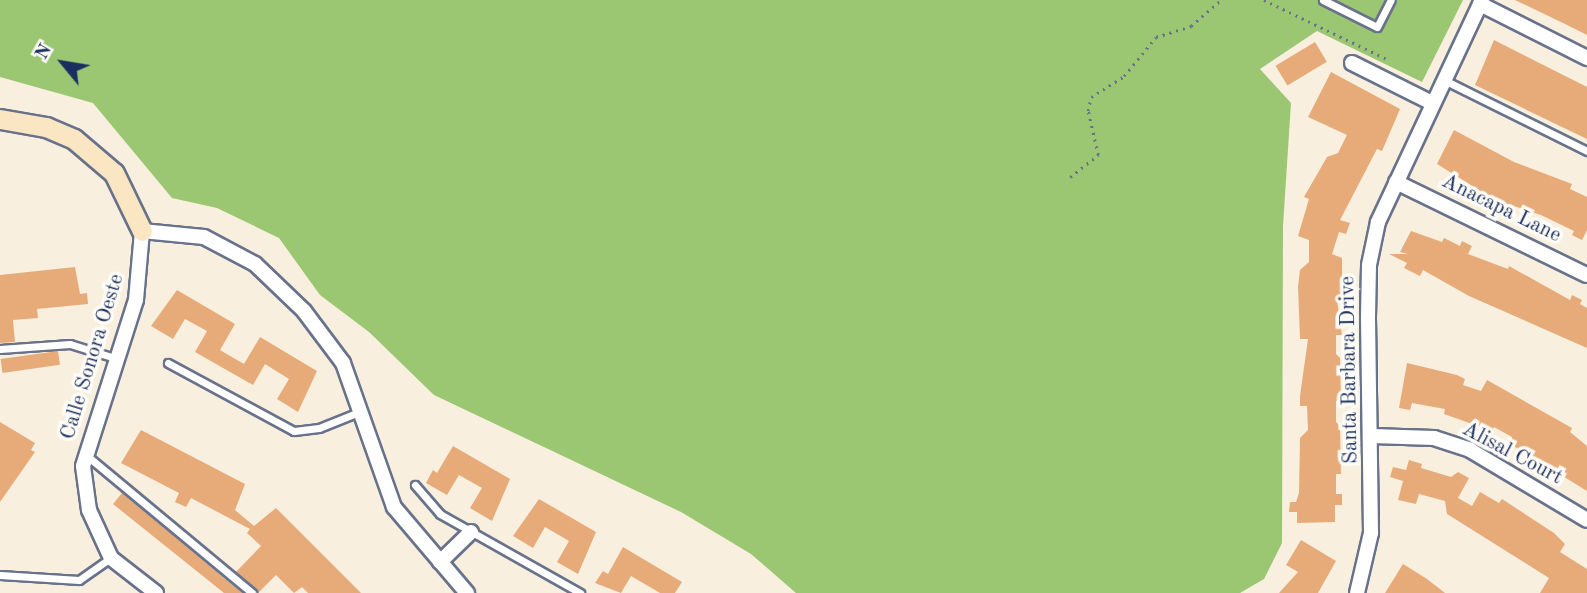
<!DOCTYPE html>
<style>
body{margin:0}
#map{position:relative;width:1587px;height:593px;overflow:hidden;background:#f8efde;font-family:"Old Standard TT",serif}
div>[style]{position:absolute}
.green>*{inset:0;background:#9bc672}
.building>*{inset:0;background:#e7ab7a;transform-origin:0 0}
.path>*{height:2.5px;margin-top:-1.25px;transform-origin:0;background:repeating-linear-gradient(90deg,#68728b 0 2px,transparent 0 7px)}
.roads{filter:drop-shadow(2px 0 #68728b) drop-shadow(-2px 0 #68728b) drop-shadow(0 2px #68728b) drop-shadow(0 -2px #68728b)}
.lane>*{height:7px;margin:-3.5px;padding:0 3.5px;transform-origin:3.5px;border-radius:3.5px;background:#fff}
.street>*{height:14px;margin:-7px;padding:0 7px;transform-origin:7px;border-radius:7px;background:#fff}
.secondary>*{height:19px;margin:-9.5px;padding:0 9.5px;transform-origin:9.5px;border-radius:9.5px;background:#fbe6c3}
span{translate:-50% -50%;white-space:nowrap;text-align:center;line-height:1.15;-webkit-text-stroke:7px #fdfcf7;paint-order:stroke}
.street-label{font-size:21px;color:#1b2f5e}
.north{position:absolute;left:28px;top:28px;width:70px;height:70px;-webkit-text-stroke:5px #fdfcf7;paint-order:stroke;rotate:300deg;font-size:19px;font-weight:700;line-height:28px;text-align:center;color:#1b2f5e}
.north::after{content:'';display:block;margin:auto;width:24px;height:32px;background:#1b2f5e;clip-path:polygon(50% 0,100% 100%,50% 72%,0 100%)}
</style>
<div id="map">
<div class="green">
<i style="clip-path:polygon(0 0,1463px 0,1422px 82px,1317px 31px,1260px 69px,1291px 103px,1283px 226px,1282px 543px,1264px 579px,1240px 593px,796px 593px,751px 554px,681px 512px,434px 395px,369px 332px,320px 295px,279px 238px,217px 208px,172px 198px,93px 103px,0 77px)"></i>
</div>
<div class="building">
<i style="clip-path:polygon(1515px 0,1587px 0,1587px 35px,1563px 23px)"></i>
<i style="clip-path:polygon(1494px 40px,1587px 87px,1587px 139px,1475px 85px)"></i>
<i style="left:1315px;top:42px;width:23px;height:46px;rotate:59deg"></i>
<i style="clip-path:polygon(1331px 72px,1400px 109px,1382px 151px,1377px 149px,1340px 220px,1350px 223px,1346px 234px,1339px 232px,1332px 254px,1342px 258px,1342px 300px,1337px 300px,1342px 335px,1336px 335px,1336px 354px,1340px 358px,1341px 401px,1336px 401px,1336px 422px,1340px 426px,1341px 474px,1336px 474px,1336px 494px,1342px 494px,1342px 505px,1335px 505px,1335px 522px,1297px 523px,1297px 512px,1289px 512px,1290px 502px,1296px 502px,1299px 493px,1300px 438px,1308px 430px,1307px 406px,1300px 406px,1300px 396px,1308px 339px,1300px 339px,1298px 287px,1300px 270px,1309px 262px,1309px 240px,1298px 236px,1309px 199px,1304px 197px,1327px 157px,1338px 153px,1347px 135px,1308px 117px)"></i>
<i style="clip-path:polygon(1454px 130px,1514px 162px,1572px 184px,1570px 189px,1587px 197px,1587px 230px,1582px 240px,1572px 235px,1574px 231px,1541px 215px,1495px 200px,1437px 164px)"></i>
<i style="clip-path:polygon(1411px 231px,1442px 242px,1444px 238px,1460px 246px,1462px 241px,1472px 246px,1468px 254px,1508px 269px,1509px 266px,1570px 300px,1572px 295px,1582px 300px,1580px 304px,1587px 308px,1587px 348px,1469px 296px,1423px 270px,1420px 276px,1404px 268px,1407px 263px,1389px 254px,1408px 254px,1400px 252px)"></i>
<i style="clip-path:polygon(75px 267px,80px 294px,87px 293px,88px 304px,37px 309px,38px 318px,13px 320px,15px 342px,0 343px,0 275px)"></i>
<i style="clip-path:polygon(177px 290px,235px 324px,220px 350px,225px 353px,244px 364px,260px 337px,317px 371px,298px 412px,277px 399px,289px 379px,265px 364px,253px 385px,195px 352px,207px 331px,185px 319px,173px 339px,151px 326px)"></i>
<i style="left:58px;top:351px;width:14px;height:58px;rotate:82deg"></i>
<i style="clip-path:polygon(1407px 363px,1457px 375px,1465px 379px,1463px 385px,1481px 391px,1487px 380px,1572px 428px,1570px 432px,1587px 446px,1587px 491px,1512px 445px,1512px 437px,1494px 427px,1492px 431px,1444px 414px,1445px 409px,1412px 403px,1410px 410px,1399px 408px)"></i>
<i style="clip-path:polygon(0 422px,35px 443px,31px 450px,35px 452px,0 502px)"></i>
<i style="clip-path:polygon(141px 430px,245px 484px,235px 510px,254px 526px,276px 508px,361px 593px,308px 593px,302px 587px,294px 593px,276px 575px,258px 593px,236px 572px,261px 546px,247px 533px,250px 529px,191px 498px,186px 507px,175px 502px,179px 493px,121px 463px)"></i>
<i style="clip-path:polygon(453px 446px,510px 479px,492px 521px,470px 508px,482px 488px,459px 475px,447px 495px,426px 483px,433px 470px,437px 473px)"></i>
<i style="clip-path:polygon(1409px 460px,1422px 464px,1421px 468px,1451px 477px,1458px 472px,1469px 478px,1458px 498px,1472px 506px,1480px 492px,1499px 503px,1502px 499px,1554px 533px,1565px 544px,1560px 552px,1587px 569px,1587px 593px,1540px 593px,1549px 578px,1447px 514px,1445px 501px,1419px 494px,1416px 504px,1398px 500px,1403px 481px,1390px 477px,1393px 467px,1406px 470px)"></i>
<i style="clip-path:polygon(122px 493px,139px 507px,242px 593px,224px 593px,113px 504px)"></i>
<i style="clip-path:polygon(539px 499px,596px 532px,578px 574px,557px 562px,569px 541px,545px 527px,533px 548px,513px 536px)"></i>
<i style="clip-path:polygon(1301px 540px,1336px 561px,1318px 593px,1279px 593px,1298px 572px,1286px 565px)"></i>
<i style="clip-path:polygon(623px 547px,682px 582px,675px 593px,660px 593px,631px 576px,621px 593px,595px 583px,603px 571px,608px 574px)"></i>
<i style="clip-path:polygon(1403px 564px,1427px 579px,1445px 593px,1385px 593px)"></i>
</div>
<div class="path">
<i style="left:1264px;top:0;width:139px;rotate:25.6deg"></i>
<i style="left:1070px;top:177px;width:36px;rotate:-38deg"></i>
<i style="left:1098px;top:155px;width:45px;rotate:-102.8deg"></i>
<i style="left:1088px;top:111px;width:14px;rotate:-78deg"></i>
<i style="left:1091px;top:97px;width:39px;rotate:-32deg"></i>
<i style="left:1124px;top:76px;width:50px;rotate:-50.6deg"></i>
<i style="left:1156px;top:37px;width:37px;rotate:-17deg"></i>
<i style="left:1191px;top:26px;width:40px;rotate:-41deg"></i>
</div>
<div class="roads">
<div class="lane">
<i style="left:1323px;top:0;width:60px;rotate:26.6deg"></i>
<i style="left:1377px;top:27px;width:30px;rotate:-63deg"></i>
<i style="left:1444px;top:80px;width:160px;rotate:26.4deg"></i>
<i style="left:0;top:349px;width:70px;rotate:-4.1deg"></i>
<i style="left:70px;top:344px;width:47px;rotate:17.3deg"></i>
<i style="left:168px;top:363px;width:143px;rotate:28.4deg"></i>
<i style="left:294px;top:431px;width:25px;rotate:-7deg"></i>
<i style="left:319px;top:428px;width:43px;rotate:-21.8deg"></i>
<i style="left:86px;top:455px;width:216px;rotate:39.7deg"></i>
<i style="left:415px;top:485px;width:38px;rotate:49deg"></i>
<i style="left:440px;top:514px;width:161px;rotate:29.4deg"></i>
<i style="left:0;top:575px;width:79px;rotate:3.6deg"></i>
<i style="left:79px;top:580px;width:39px;rotate:-35deg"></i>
</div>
<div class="street">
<i style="left:1480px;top:4px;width:120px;rotate:26.8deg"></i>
<i style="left:1352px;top:63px;width:89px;rotate:26.6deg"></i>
<i style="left:1396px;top:182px;width:212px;rotate:26deg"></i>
<i style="left:1372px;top:436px;width:62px;rotate:1.8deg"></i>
<i style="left:1434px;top:438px;width:38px;rotate:18deg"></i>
<i style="left:1470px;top:450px;width:136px;rotate:30.9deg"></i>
<i style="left:440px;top:562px;width:43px;rotate:-44.1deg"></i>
<i style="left:156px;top:593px;width:57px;rotate:-142.1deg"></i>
<i style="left:111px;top:558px;width:53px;rotate:-114.6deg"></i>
<i style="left:89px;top:510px;width:44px;rotate:-97.8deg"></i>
<i style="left:83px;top:466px;width:174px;rotate:-72.3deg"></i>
<i style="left:136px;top:300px;width:69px;rotate:-85deg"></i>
<i style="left:142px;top:231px;width:62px;rotate:5.5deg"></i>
<i style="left:204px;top:237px;width:58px;rotate:27.9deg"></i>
<i style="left:255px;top:264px;width:68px;rotate:43.8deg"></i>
<i style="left:304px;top:311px;width:65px;rotate:53.1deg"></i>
<i style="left:343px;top:363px;width:153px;rotate:70.5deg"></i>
<i style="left:394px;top:507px;width:113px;rotate:49.7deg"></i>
<i style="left:1357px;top:593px;width:62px;rotate:-76.9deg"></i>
<i style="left:1371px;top:533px;width:216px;rotate:-90.8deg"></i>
<i style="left:1368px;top:317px;width:52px;rotate:-88.9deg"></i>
<i style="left:1369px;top:265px;width:44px;rotate:-78.2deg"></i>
<i style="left:1378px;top:222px;width:245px;rotate:-64.9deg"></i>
</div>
<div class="secondary">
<i style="left:0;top:119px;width:47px;rotate:9.9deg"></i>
<i style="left:46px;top:127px;width:30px;rotate:23deg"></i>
<i style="left:74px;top:139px;width:52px;rotate:40.4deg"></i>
<i style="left:114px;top:173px;width:64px;rotate:64.2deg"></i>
</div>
</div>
<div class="street-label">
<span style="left:1501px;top:209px;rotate:26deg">Anacapa Lane</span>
<span style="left:93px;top:357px;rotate:-73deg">Calle Sonora Oeste</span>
<span style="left:1350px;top:370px;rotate:-91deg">Santa Barbara Drive</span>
<span style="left:1512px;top:454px;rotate:28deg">Alisal Court</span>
</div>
<div class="north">N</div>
</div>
